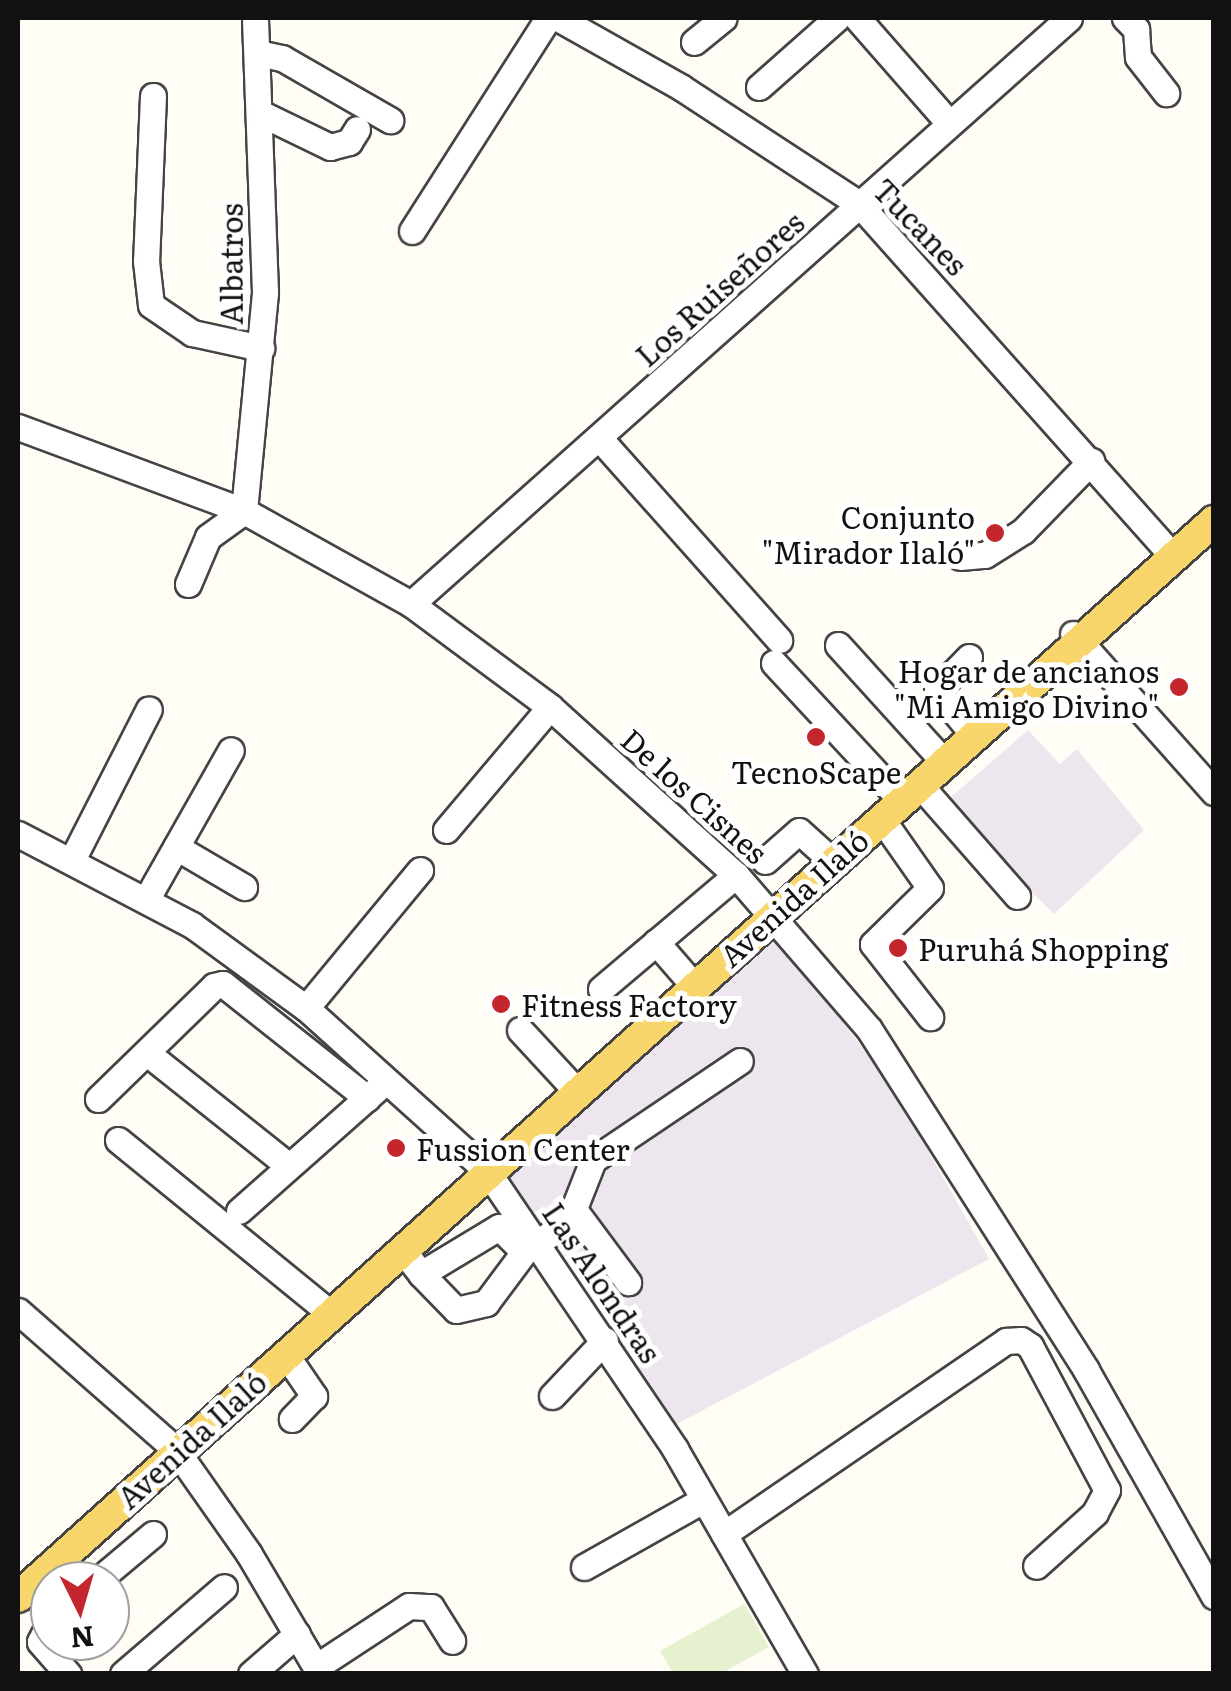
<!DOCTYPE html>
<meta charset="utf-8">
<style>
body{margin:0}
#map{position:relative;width:1231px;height:1691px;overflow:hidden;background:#fffdf5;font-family:Literata,serif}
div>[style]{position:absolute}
.industrial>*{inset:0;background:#eee6ef}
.pitch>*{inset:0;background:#e6f2cf}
.roads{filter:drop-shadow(2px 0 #444) drop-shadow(-2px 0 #444) drop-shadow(0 2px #444) drop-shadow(0 -2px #444)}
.minor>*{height:25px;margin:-12.5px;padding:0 12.5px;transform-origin:12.5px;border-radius:12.5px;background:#fff}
.major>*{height:30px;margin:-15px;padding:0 15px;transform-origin:15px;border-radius:15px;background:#f9d66b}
.dots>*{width:28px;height:28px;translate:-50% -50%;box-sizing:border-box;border:5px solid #fff;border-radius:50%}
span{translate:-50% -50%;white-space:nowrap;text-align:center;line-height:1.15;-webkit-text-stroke:10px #fff;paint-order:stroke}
.street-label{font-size:30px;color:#111}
.poi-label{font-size:30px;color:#111}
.right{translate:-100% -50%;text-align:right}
.left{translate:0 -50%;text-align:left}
.frame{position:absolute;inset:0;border:20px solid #111;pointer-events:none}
.north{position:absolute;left:30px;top:1561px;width:100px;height:100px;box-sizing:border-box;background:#fff;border:2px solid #a0a0a0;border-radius:50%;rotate:175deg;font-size:28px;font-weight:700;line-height:40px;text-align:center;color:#111}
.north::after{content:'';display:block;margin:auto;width:35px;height:45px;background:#c4262e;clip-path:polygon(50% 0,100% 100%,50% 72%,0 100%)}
</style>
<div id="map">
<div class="industrial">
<i style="clip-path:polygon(1028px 730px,1060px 764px,1077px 749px,1144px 830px,1054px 914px,943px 804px)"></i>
<i style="clip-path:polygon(769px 925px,892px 1087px,989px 1259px,675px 1425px,506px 1175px)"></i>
</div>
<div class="pitch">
<i style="clip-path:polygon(744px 1604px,769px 1647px,722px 1673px,673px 1673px,660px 1651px)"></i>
</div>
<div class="roads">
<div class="minor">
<i style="left:558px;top:18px;width:142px;rotate:29.4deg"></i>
<i style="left:682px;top:88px;width:212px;rotate:33.2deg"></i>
<i style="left:859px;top:204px;width:472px;rotate:48.3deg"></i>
<i style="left:857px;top:18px;width:140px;rotate:48.8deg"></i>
<i style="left:1125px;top:18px;width:16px;rotate:45deg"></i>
<i style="left:1136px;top:29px;width:28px;rotate:86deg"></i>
<i style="left:1138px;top:57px;width:46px;rotate:52.1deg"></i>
<i style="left:694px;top:42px;width:38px;rotate:-39deg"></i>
<i style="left:258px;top:53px;width:25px;rotate:12deg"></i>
<i style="left:282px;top:58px;width:125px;rotate:29.9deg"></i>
<i style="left:759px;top:87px;width:104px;rotate:-41.5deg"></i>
<i style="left:153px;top:96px;width:165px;rotate:92.4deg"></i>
<i style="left:146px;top:261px;width:44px;rotate:83.5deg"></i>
<i style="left:151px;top:305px;width:50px;rotate:34.3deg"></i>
<i style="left:192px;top:333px;width:71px;rotate:12.3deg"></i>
<i style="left:260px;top:113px;width:78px;rotate:25.9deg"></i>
<i style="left:330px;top:147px;width:20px;rotate:-15deg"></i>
<i style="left:349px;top:142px;width:15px;rotate:-58deg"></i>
<i style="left:412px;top:231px;width:253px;rotate:-57.4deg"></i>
<i style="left:18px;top:427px;width:241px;rotate:20.4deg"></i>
<i style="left:244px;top:511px;width:191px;rotate:29.1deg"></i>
<i style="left:411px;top:604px;width:173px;rotate:36.5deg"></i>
<i style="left:550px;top:707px;width:251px;rotate:42.1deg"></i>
<i style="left:736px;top:875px;width:203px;rotate:49.2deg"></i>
<i style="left:869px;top:1029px;width:404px;rotate:57.5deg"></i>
<i style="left:1086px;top:1370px;width:260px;rotate:60.5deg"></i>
<i style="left:601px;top:440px;width:268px;rotate:48.3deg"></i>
<i style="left:960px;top:557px;width:25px;rotate:-5deg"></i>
<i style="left:985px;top:555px;width:45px;rotate:-32.3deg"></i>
<i style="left:1023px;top:531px;width:98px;rotate:-45.8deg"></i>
<i style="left:188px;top:584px;width:51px;rotate:-66.9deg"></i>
<i style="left:208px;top:537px;width:44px;rotate:-35.8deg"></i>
<i style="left:244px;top:511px;width:220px;rotate:-84.5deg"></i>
<i style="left:265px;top:292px;width:274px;rotate:-92.1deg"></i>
<i style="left:411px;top:604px;width:881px;rotate:-41.69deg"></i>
<i style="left:1073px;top:634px;width:212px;rotate:48.3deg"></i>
<i style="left:838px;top:645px;width:147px;rotate:47.8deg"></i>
<i style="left:774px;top:663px;width:178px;rotate:47.1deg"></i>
<i style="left:968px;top:728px;width:49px;rotate:-129.2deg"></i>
<i style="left:937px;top:690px;width:46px;rotate:-45.9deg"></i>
<i style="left:919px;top:784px;width:149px;rotate:48.8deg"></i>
<i style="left:881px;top:818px;width:85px;rotate:55deg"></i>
<i style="left:930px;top:888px;width:80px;rotate:135.5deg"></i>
<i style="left:873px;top:944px;width:93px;rotate:52deg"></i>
<i style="left:446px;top:830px;width:161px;rotate:-49.8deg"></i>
<i style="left:18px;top:834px;width:196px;rotate:27.6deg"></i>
<i style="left:192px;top:925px;width:141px;rotate:36.1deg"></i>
<i style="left:306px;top:1008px;width:244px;rotate:42deg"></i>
<i style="left:487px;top:1171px;width:336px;rotate:55.9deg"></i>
<i style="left:675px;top:1449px;width:260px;rotate:60deg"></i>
<i style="left:176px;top:847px;width:79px;rotate:30.5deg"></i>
<i style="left:72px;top:860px;width:169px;rotate:-63deg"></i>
<i style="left:765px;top:861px;width:45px;rotate:-41.4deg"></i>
<i style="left:799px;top:831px;width:38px;rotate:42deg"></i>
<i style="left:146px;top:900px;width:172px;rotate:-60.5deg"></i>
<i style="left:656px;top:942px;width:50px;rotate:49deg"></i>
<i style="left:601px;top:989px;width:177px;rotate:-40.2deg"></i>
<i style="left:306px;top:1008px;width:179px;rotate:-50.4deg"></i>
<i style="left:520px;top:1030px;width:75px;rotate:47.2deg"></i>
<i style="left:147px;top:1053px;width:181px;rotate:38.5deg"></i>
<i style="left:98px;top:1099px;width:162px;rotate:-44.2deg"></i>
<i style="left:214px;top:986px;width:9px;rotate:-13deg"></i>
<i style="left:223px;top:984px;width:184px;rotate:38.4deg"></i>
<i style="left:118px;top:1140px;width:264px;rotate:39.2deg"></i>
<i style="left:239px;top:1211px;width:183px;rotate:-41.5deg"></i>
<i style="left:575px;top:1211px;width:89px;rotate:53.3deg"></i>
<i style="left:411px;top:1261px;width:16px;rotate:52deg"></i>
<i style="left:421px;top:1274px;width:91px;rotate:-31.1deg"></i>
<i style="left:499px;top:1227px;width:35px;rotate:45deg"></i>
<i style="left:421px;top:1274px;width:50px;rotate:45.8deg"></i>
<i style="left:456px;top:1310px;width:31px;rotate:-13deg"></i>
<i style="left:486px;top:1303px;width:64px;rotate:-53.3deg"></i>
<i style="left:524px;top:1252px;width:55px;rotate:-34.6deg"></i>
<i style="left:569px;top:1221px;width:66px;rotate:-68.5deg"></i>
<i style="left:593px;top:1160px;width:177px;rotate:-34deg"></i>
<i style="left:18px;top:1311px;width:210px;rotate:41.3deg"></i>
<i style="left:176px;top:1450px;width:127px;rotate:54.9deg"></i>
<i style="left:249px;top:1554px;width:139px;rotate:59.4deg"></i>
<i style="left:286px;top:1355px;width:50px;rotate:55.7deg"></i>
<i style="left:314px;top:1396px;width:32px;rotate:134deg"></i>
<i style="left:552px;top:1396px;width:77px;rotate:-46.6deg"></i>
<i style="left:724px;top:1534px;width:342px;rotate:-34.4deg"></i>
<i style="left:1006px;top:1341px;width:15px;rotate:-4deg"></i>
<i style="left:1021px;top:1340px;width:11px;rotate:34deg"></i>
<i style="left:1030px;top:1346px;width:163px;rotate:61.9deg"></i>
<i style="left:1107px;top:1490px;width:26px;rotate:118deg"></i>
<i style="left:1095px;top:1513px;width:79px;rotate:138.1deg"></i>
<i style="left:584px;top:1567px;width:137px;rotate:-29.4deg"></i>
<i style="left:97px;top:1581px;width:73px;rotate:-40deg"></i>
<i style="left:50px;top:1622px;width:22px;rotate:117deg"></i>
<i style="left:40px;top:1642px;width:43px;rotate:48.8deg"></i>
<i style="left:316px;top:1667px;width:111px;rotate:-33.3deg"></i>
<i style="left:409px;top:1606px;width:22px;rotate:3deg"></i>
<i style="left:431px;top:1607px;width:40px;rotate:58deg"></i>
<i style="left:123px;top:1674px;width:133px;rotate:-40.7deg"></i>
<i style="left:251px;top:1674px;width:61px;rotate:-41deg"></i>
</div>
<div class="major">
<i style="left:18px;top:1597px;width:1609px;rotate:-41.98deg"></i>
</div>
</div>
<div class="dots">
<i style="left:995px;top:533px;background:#c4262e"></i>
<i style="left:1179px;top:687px;background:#c4262e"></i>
<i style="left:816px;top:737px;background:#c4262e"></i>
<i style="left:898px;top:948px;background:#c4262e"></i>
<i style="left:501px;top:1004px;background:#c4262e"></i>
<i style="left:396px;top:1148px;background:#c4262e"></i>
</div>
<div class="street-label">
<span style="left:921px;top:226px;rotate:46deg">Tucanes</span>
<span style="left:230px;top:264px;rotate:-90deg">Albatros</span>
<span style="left:719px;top:288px;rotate:-42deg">Los Ruiseñores</span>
<span style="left:695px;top:795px;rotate:42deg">De los Cisnes</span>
<span style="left:793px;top:897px;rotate:-42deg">Avenida Ilaló</span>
<span style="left:603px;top:1282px;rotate:56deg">Las Alondras</span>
<span style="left:191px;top:1439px;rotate:-42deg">Avenida Ilaló</span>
</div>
<div class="poi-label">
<span class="right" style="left:975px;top:533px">Conjunto<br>"Mirador Ilaló"</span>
<span class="right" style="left:1159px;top:687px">Hogar de ancianos<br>"Mi Amigo Divino"</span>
<span style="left:816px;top:771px">TecnoScape</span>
<span class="left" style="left:918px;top:948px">Puruhá Shopping</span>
<span class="left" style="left:521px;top:1004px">Fitness Factory</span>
<span class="left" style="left:416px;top:1148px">Fussion Center</span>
</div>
<div class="frame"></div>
<div class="north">N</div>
</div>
